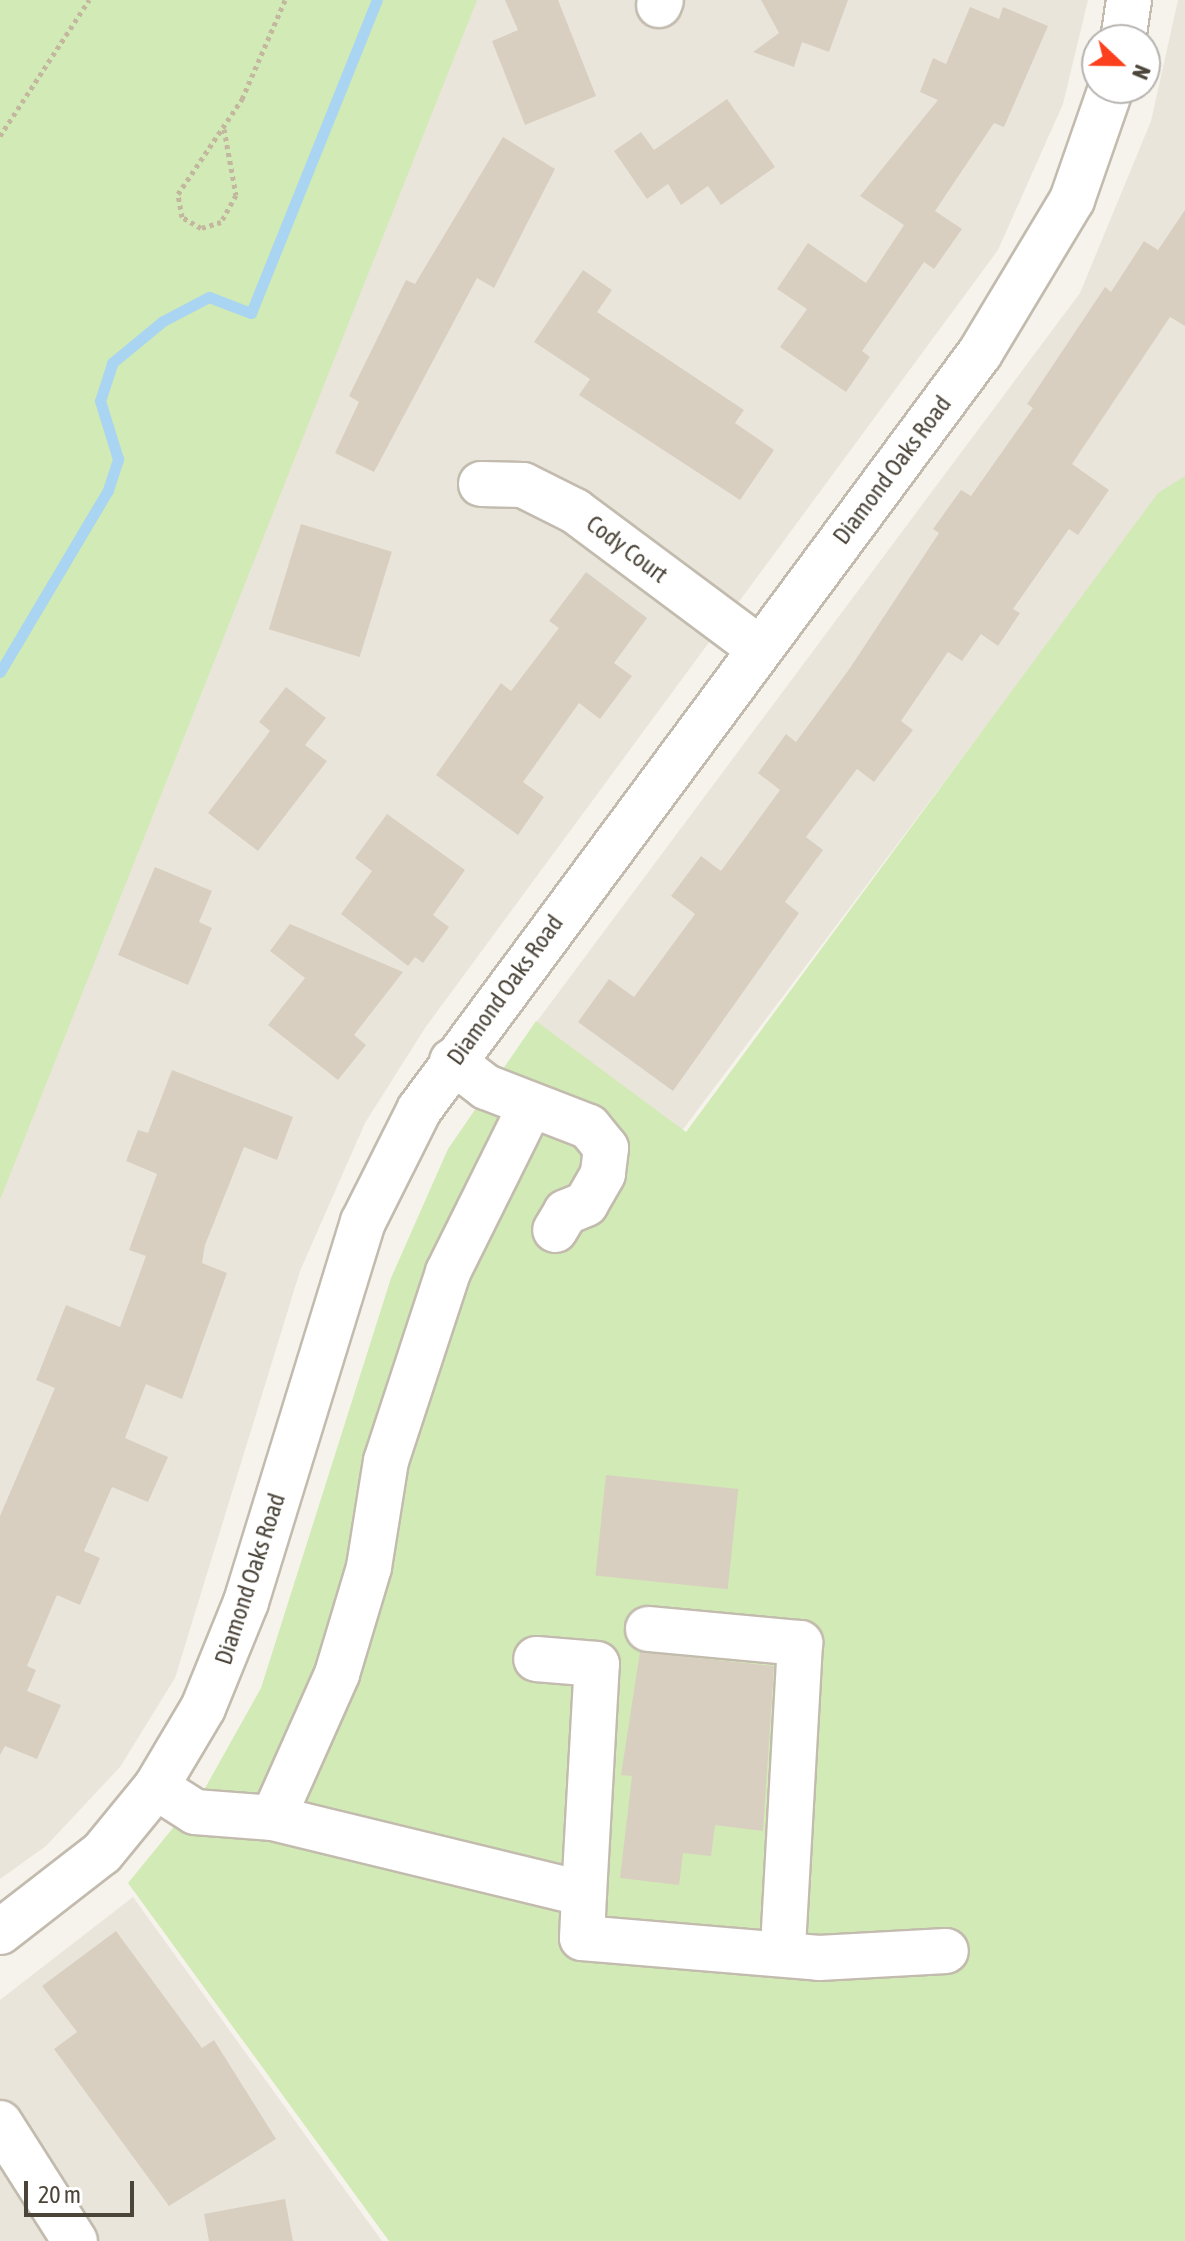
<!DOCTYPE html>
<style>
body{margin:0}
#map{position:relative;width:1185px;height:2241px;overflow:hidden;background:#f6f3ec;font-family:"Asap Condensed",sans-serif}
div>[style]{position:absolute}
.residential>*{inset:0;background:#eae5da}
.green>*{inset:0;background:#d2eab5}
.stream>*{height:11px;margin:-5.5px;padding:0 5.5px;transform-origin:5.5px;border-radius:5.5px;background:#a9d4f2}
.building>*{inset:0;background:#d8cfc1;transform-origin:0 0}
.path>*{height:5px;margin-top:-2.5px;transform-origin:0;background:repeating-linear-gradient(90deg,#c4b79f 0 4px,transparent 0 8px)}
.roads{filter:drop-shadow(2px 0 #c2bbae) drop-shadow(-2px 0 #c2bbae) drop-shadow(0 2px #c2bbae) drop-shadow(0 -2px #c2bbae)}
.minor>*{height:44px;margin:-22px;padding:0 22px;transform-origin:22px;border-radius:22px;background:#fff}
span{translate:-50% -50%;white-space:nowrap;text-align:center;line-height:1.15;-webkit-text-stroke:8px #fff;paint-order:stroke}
.street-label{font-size:24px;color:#4b4439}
.north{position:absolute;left:1081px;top:24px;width:80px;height:80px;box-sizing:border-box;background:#fff;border:2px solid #b7b4b0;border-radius:50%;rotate:112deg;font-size:22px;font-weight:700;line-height:32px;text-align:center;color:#4b4439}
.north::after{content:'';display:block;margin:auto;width:28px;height:36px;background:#fc3f1d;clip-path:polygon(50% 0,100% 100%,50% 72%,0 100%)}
.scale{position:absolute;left:24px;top:2181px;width:110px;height:36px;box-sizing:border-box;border:4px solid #4b4439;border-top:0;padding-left:10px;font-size:24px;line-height:28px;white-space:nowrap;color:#4b4439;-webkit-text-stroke:6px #fff;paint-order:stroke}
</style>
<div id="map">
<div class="residential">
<i style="clip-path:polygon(474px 0,1088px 0,1063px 104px,998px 250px,425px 1028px,365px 1123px,300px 1271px,175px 1678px,120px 1767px,46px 1846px,0 1879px,0 1183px)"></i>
<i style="clip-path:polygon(1178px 0,1185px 0,1185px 481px,1156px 500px,681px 1132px,535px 1024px,1080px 293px,1151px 121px)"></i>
<i style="clip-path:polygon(133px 1897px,382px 2241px,0 2241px,0 2000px)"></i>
</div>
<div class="green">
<i style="clip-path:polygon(0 0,477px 0,0 1200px)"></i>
<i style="clip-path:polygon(1185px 476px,1185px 2241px,389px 2241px,128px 1883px,204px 1790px,261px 1688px,391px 1278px,448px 1149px,536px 1021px,686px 1132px,1158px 493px)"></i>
</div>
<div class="stream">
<i style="left:0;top:672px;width:212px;rotate:-59.3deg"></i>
<i style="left:108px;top:490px;width:33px;rotate:-72deg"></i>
<i style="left:118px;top:459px;width:61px;rotate:-107.2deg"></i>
<i style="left:100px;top:401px;width:40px;rotate:-72deg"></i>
<i style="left:112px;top:363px;width:66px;rotate:-39.5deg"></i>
<i style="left:163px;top:321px;width:52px;rotate:-27.6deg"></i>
<i style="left:209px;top:297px;width:45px;rotate:20.9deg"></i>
<i style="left:251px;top:313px;width:337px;rotate:-68.1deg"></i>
</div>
<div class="building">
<i style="clip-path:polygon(505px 0,558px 0,596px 96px,525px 125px,492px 41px,518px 30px)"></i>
<i style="clip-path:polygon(761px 0,848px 0,829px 52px,802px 42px,794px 67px,753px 52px,779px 33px)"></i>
<i style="clip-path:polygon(970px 7px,999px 19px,1003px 7px,1048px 26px,1004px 127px,994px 123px,935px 211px,962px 229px,934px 269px,924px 262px,862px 351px,870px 357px,846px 392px,780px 347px,807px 309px,777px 289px,808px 243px,866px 283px,904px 225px,860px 196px,938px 100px,920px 92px,933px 58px,946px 64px)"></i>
<i style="clip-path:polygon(727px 99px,775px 167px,721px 205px,708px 186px,681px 205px,668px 184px,647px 199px,614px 151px,641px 132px,654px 150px)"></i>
<i style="clip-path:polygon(503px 137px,555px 169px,494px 288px,477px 278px,374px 472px,335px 453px,359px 402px,349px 396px,406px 280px,415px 284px)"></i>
<i style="clip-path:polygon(1185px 210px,1185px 326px,1170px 317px,1072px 464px,1109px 490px,1078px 535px,1069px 529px,1013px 609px,1020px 613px,998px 646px,981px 634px,962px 661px,948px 652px,901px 721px,913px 730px,874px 782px,857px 769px,806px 837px,823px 850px,785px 902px,799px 913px,673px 1091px,578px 1022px,609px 979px,634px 997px,695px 914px,671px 896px,701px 856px,721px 871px,780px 790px,758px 773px,786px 734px,796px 742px,850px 668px,939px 533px,933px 529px,961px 490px,971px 496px,1033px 408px,1027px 404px,1105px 287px,1111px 292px,1144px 241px,1158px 250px)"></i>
<i style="clip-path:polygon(583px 270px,612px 290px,597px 312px,744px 410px,735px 423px,774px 450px,740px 500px,579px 395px,590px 379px,534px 342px)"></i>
<i style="left:301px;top:524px;width:95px;height:110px;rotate:17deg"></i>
<i style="clip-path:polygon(586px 572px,647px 618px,614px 663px,632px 676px,600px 719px,579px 703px,523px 782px,544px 797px,518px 835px,436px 775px,501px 683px,511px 691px,559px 628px,549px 621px)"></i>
<i style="clip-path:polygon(286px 687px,326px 718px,305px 745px,327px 761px,258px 851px,208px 813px,270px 731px,259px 722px)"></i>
<i style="clip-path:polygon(387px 814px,465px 870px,433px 915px,449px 927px,423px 963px,415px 957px,408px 966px,341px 914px,372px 871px,355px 858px)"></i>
<i style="clip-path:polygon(155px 867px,212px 891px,199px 922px,212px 928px,188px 985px,118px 955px)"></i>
<i style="clip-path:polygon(290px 924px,403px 972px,354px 1035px,366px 1045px,338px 1080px,268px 1025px,305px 978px,270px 951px)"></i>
<i style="clip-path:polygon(172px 1070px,293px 1117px,277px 1160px,244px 1147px,205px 1245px,202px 1263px,227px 1273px,182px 1399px,146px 1384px,125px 1438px,168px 1457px,148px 1502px,112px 1487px,84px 1551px,100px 1558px,80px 1605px,57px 1595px,27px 1666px,36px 1670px,27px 1691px,61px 1705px,37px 1759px,5px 1746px,0 1755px,0 1516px,55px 1388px,36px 1380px,66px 1305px,120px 1327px,146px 1256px,129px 1250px,157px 1174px,126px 1161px,138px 1130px,148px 1133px)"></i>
<i style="left:606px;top:1475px;width:133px;height:101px;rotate:6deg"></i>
<i style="clip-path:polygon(640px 1652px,774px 1666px,763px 1831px,715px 1825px,711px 1856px,683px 1853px,679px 1885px,620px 1878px,632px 1776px,621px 1775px)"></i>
<i style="clip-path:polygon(116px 1931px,202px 2048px,214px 2040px,276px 2139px,169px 2206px,54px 2049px,77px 2032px,42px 1986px)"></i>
<i style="clip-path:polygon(285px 2199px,293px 2241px,209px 2241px,204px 2214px)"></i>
</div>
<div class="path">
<i style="left:224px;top:129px;width:67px;rotate:79.7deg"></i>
<i style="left:236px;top:195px;width:31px;rotate:119deg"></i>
<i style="left:221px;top:222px;width:21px;rotate:163deg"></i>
<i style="left:201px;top:228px;width:22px;rotate:-150deg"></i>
<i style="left:182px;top:217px;width:23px;rotate:-100deg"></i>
<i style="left:178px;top:194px;width:115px;rotate:-56deg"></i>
<i style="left:242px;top:99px;width:108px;rotate:-66.5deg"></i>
<i style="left:0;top:136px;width:163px;rotate:-56.8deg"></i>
</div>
<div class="roads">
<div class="minor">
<i style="left:659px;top:5px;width:5px;rotate:-68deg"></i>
<i style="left:1123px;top:40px;width:40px;rotate:-81.5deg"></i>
<i style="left:481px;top:484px;width:42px;rotate:1.4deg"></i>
<i style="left:523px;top:485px;width:58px;rotate:26.6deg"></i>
<i style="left:575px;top:511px;width:229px;rotate:36.7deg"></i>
<i style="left:452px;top:1061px;width:43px;rotate:37.4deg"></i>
<i style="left:486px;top:1087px;width:110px;rotate:21.2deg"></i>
<i style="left:589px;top:1127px;width:27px;rotate:51deg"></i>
<i style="left:606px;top:1148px;width:26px;rotate:97deg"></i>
<i style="left:603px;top:1174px;width:34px;rotate:120deg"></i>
<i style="left:586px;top:1204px;width:22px;rotate:158deg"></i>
<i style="left:566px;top:1212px;width:21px;rotate:121deg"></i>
<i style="left:648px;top:1629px;width:153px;rotate:5.3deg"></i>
<i style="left:800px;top:1643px;width:308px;rotate:93.2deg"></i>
<i style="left:156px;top:1787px;width:46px;rotate:32.7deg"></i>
<i style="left:195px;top:1812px;width:78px;rotate:4.4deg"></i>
<i style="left:273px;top:1818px;width:320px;rotate:13.7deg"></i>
<i style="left:584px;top:1894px;width:230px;rotate:-86.8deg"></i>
<i style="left:597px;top:1664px;width:61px;rotate:-175.3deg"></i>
<i style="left:273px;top:1818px;width:158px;rotate:-66deg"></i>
<i style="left:337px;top:1674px;width:112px;rotate:-73.3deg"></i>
<i style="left:369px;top:1567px;width:107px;rotate:-80.9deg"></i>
<i style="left:386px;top:1461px;width:199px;rotate:-71.8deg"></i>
<i style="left:448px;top:1272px;width:184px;rotate:-63.6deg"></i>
<i style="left:584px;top:1894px;width:44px;rotate:92.6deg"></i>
<i style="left:582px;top:1938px;width:238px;rotate:4.8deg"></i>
<i style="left:819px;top:1958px;width:127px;rotate:-3.2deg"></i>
<i style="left:0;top:1932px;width:129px;rotate:-37.8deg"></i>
<i style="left:102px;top:1853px;width:85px;rotate:-50.7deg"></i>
<i style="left:156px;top:1787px;width:92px;rotate:-59.3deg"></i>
<i style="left:203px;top:1708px;width:114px;rotate:-67.9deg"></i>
<i style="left:246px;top:1602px;width:398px;rotate:-72.9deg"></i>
<i style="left:363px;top:1222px;width:125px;rotate:-63.4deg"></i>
<i style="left:419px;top:1110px;width:942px;rotate:-53.46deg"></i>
<i style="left:980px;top:353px;width:179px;rotate:-59deg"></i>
<i style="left:1072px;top:200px;width:119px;rotate:-70.8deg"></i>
<i style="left:0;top:2123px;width:140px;rotate:57.6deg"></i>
</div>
</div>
<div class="street-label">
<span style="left:892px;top:470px;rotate:-53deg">Diamond Oaks Road</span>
<span style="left:627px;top:549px;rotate:37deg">Cody Court</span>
<span style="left:505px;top:990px;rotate:-54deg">Diamond Oaks Road</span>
<span style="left:250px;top:1579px;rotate:-72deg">Diamond Oaks Road</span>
</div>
<div class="north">N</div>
<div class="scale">20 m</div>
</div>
